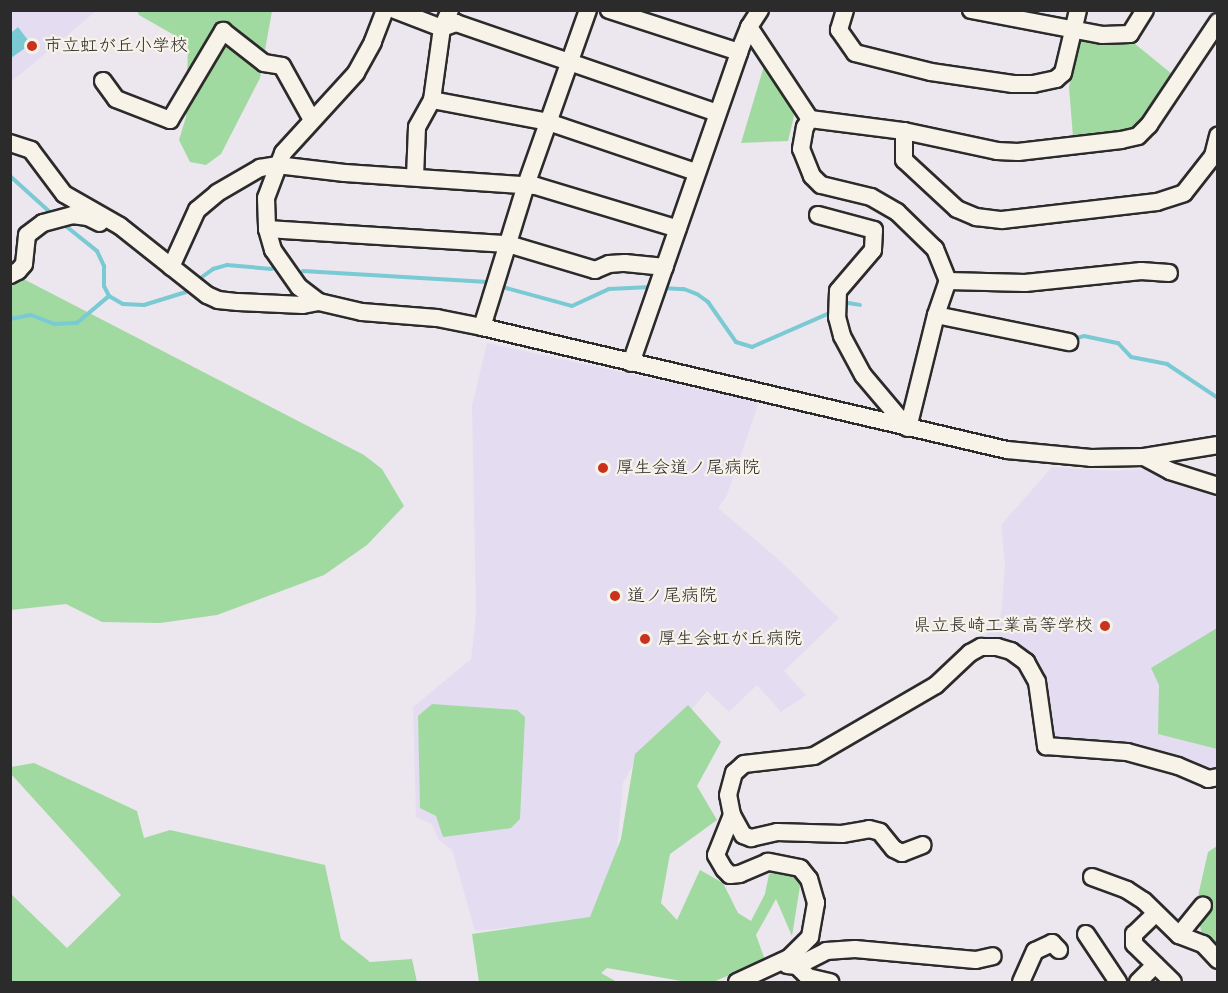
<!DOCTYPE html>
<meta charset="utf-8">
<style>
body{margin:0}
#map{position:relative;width:1228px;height:993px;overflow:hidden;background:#ece6ee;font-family:"Architects Daughter","Klee One",sans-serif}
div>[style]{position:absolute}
.built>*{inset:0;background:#e4ddf2}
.green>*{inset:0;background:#a0daa0}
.water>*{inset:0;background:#7acad3}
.stream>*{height:4px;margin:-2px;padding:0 2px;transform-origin:2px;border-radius:2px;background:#7acad3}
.roads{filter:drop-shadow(2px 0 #2b2b2b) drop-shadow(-2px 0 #2b2b2b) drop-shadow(0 2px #2b2b2b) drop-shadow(0 -2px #2b2b2b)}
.minor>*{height:16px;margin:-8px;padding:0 8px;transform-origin:8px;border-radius:8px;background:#f7f3e8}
.dots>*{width:16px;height:16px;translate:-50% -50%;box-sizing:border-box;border:3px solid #f7f3e8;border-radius:50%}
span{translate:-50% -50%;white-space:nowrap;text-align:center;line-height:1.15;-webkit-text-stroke:4.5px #f7f3e8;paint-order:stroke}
.poi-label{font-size:18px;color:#2b2b2b}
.left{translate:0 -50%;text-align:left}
.right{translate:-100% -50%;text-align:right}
.frame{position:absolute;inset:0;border:12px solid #2b2b2b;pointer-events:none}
</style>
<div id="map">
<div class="built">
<i style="clip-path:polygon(11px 11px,96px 11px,11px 82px)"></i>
<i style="clip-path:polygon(487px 343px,759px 402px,727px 495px,718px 508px,778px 559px,839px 618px,784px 671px,806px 695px,781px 712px,757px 685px,729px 712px,707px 691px,653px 756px,635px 762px,623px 783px,615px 870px,596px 919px,475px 931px,452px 850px,438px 839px,432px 824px,416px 817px,413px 707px,471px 659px,476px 614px,472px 406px)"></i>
<i style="clip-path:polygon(1052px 467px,1112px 471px,1148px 469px,1195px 486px,1217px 491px,1217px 770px,1205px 770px,1053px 743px,1038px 672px,983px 639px,1001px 613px,1005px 564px,1001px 525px)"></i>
</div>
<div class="green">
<i style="clip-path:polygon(137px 11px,272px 11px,260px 78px,221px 154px,206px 165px,190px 162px,179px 140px,186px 117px,188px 43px,139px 15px)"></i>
<i style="clip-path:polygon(1084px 37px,1119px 43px,1129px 39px,1172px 74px,1137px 125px,1127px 130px,1073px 137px,1069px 87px,1079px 42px)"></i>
<i style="clip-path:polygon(764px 66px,790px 105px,794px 116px,788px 141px,741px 143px)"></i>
<i style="clip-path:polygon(10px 272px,364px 455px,382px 469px,404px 506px,367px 545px,324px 575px,217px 615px,160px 623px,102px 622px,66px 604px,11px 610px)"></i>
<i style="clip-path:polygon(1217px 628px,1218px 749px,1217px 749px,1158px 734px,1159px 685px,1151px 668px)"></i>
<i style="clip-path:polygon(432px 704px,517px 710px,525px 717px,520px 819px,511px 828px,443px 837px,436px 816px,420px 808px,418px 716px)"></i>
<i style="clip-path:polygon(688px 705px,721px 742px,697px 786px,717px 820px,670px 854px,661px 903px,677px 920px,700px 870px,723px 883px,738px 913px,751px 921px,765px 894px,769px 874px,786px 869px,801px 880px,792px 936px,776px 899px,756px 935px,765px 960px,713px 982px,687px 982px,607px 968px,601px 973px,617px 982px,479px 982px,472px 934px,590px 917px,621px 839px,635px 754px)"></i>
<i style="clip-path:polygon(34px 763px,137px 811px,144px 838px,170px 830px,325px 865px,341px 939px,370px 962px,412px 959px,417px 982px,11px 982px,11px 894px,67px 948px,121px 895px,11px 774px,11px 767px)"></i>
<i style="clip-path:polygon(1217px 846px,1217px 948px,1201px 931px,1196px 905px,1208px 852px)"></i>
</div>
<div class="water">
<i style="clip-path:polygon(18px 27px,31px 44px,11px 58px,11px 33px)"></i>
</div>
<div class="stream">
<i style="left:10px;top:176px;width:57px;rotate:42.1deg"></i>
<i style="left:62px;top:223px;width:45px;rotate:38.7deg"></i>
<i style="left:97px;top:251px;width:17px;rotate:65deg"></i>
<i style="left:104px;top:266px;width:20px;rotate:90deg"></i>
<i style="left:104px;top:286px;width:11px;rotate:63deg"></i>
<i style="left:303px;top:271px;width:185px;rotate:3.4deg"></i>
<i style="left:202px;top:277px;width:14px;rotate:-36deg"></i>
<i style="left:213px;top:269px;width:15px;rotate:-16deg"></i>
<i style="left:227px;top:265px;width:45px;rotate:5.1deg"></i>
<i style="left:506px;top:288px;width:68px;rotate:15.3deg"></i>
<i style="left:572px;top:306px;width:41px;rotate:-24.7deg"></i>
<i style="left:609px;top:289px;width:42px;rotate:-2.7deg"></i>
<i style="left:662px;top:288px;width:22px;rotate:3deg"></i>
<i style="left:684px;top:289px;width:14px;rotate:21deg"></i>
<i style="left:697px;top:294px;width:14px;rotate:36deg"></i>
<i style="left:708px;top:302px;width:49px;rotate:55deg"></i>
<i style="left:736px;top:342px;width:17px;rotate:17deg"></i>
<i style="left:752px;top:347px;width:87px;rotate:-23.6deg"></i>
<i style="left:841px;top:307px;width:8px;rotate:-30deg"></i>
<i style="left:848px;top:303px;width:12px;rotate:9deg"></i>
<i style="left:10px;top:319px;width:21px;rotate:-11deg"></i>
<i style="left:31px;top:315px;width:26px;rotate:21deg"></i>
<i style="left:55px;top:324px;width:22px;rotate:-3deg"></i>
<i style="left:77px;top:323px;width:42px;rotate:-40.2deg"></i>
<i style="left:109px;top:296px;width:16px;rotate:30deg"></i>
<i style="left:123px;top:304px;width:21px;rotate:3deg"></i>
<i style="left:144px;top:305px;width:44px;rotate:-17.2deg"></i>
<i style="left:1074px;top:339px;width:10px;rotate:-17deg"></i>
<i style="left:1084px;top:336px;width:35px;rotate:12deg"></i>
<i style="left:1118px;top:343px;width:19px;rotate:47deg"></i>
<i style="left:1131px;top:357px;width:37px;rotate:11deg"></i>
<i style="left:1167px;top:364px;width:61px;rotate:33.7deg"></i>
</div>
<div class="roads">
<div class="minor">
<i style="left:385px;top:10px;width:34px;rotate:111deg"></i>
<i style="left:373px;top:42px;width:35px;rotate:119deg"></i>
<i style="left:356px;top:73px;width:108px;rotate:132.4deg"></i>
<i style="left:283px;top:153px;width:48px;rotate:110.7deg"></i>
<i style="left:266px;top:198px;width:31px;rotate:88deg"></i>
<i style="left:267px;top:229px;width:22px;rotate:74deg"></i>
<i style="left:273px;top:250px;width:45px;rotate:54.9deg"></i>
<i style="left:299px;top:287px;width:25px;rotate:37deg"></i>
<i style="left:319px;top:302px;width:44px;rotate:13.1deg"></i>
<i style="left:362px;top:312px;width:75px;rotate:4.6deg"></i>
<i style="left:437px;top:318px;width:46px;rotate:11.3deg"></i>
<i style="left:482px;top:327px;width:539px;rotate:13.19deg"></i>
<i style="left:1007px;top:450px;width:84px;rotate:5.4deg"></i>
<i style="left:1091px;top:458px;width:53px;rotate:-1.1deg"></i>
<i style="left:1144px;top:457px;width:75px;rotate:-9.2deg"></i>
<i style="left:395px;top:10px;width:50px;rotate:21deg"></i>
<i style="left:442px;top:28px;width:15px;rotate:-20deg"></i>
<i style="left:456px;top:23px;width:276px;rotate:19deg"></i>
<i style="left:609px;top:10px;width:137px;rotate:17.9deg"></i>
<i style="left:845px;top:10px;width:21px;rotate:107deg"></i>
<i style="left:839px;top:30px;width:28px;rotate:55deg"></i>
<i style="left:855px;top:53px;width:78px;rotate:14deg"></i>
<i style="left:931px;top:72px;width:83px;rotate:8.3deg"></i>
<i style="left:1013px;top:84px;width:20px"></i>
<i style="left:1033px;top:84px;width:24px;rotate:-12deg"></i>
<i style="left:1056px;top:79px;width:9px;rotate:-41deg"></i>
<i style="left:1063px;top:73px;width:65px;rotate:-76.6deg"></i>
<i style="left:971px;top:10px;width:133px;rotate:10.8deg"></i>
<i style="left:1102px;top:35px;width:28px;rotate:-2deg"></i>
<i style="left:1130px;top:34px;width:28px;rotate:-58deg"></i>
<i style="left:749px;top:27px;width:110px;rotate:56.5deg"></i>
<i style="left:103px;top:81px;width:22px;rotate:54deg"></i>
<i style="left:116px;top:99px;width:58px;rotate:21.3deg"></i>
<i style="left:170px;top:120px;width:104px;rotate:-59.2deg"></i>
<i style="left:223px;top:31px;width:52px;rotate:38deg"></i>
<i style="left:264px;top:63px;width:18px;rotate:9deg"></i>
<i style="left:282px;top:66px;width:62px;rotate:60.9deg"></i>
<i style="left:432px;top:100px;width:118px;rotate:10.7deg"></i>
<i style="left:548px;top:122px;width:156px;rotate:18.7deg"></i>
<i style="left:904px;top:131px;width:29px;rotate:90deg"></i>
<i style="left:904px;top:160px;width:72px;rotate:42.8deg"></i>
<i style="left:957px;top:209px;width:21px;rotate:23deg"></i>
<i style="left:976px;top:217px;width:26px;rotate:7deg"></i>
<i style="left:1002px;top:220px;width:156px;rotate:-6.6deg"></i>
<i style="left:1157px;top:202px;width:28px;rotate:-18deg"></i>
<i style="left:1184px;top:193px;width:47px;rotate:-51.9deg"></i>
<i style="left:1213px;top:156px;width:21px;rotate:-76deg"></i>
<i style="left:10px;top:143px;width:22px;rotate:18deg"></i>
<i style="left:31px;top:150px;width:55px;rotate:53.1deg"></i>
<i style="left:64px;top:194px;width:64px;rotate:29.7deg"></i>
<i style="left:120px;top:226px;width:111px;rotate:38.4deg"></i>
<i style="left:207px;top:295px;width:12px;rotate:24deg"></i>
<i style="left:218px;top:300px;width:20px;rotate:6deg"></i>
<i style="left:238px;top:302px;width:65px;rotate:2.6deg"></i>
<i style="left:303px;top:305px;width:16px;rotate:-11deg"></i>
<i style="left:415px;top:177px;width:50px;rotate:-87.7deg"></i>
<i style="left:417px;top:127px;width:31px;rotate:-61deg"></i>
<i style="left:432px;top:100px;width:73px;rotate:-82.1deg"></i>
<i style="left:442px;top:28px;width:20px;rotate:-66deg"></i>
<i style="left:818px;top:215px;width:58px;rotate:15deg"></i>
<i style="left:874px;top:230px;width:20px;rotate:93deg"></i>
<i style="left:873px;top:250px;width:54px;rotate:130.5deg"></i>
<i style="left:838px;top:291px;width:26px;rotate:92deg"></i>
<i style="left:837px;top:317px;width:20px;rotate:75deg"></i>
<i style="left:842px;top:336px;width:44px;rotate:61.7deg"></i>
<i style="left:863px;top:375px;width:68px;rotate:49.8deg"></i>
<i style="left:267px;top:229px;width:241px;rotate:3.6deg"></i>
<i style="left:508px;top:244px;width:91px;rotate:16.6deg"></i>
<i style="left:595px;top:270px;width:15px;rotate:-23deg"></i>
<i style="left:609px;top:264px;width:16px;rotate:-4deg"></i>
<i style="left:625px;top:263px;width:40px;rotate:5.7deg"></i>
<i style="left:171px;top:267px;width:63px;rotate:-65.5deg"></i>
<i style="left:197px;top:210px;width:26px;rotate:-40deg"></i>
<i style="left:217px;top:193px;width:50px;rotate:-30.2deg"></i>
<i style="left:260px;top:168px;width:17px;rotate:-10deg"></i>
<i style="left:277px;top:165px;width:68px;rotate:6.7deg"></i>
<i style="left:345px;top:173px;width:191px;rotate:3.9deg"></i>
<i style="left:536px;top:186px;width:148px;rotate:16.8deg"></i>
<i style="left:10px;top:275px;width:9px;rotate:-27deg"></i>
<i style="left:18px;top:271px;width:9px;rotate:-49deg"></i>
<i style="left:24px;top:264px;width:29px;rotate:-84deg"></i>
<i style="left:27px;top:235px;width:20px;rotate:-37deg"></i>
<i style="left:43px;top:223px;width:30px;rotate:-15deg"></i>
<i style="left:72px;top:215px;width:16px;rotate:7deg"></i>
<i style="left:88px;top:217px;width:13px;rotate:27deg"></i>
<i style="left:948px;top:281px;width:77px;rotate:1.5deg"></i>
<i style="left:1025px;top:283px;width:117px;rotate:-5.9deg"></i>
<i style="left:1141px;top:271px;width:28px;rotate:4deg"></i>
<i style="left:936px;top:315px;width:136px;rotate:11.5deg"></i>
<i style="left:482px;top:327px;width:149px;rotate:-72.8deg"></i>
<i style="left:526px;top:185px;width:186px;rotate:-70.5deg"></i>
<i style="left:631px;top:363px;width:329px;rotate:-70.8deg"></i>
<i style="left:739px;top:52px;width:27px;rotate:-68deg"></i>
<i style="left:749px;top:27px;width:20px;rotate:-57deg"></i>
<i style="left:908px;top:428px;width:116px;rotate:-76.1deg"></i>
<i style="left:936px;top:315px;width:36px;rotate:-71deg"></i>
<i style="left:948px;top:281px;width:35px;rotate:-112deg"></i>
<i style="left:935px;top:249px;width:53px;rotate:-135.8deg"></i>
<i style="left:897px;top:212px;width:30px;rotate:-150deg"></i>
<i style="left:871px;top:197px;width:51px;rotate:-166.5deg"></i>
<i style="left:821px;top:185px;width:13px;rotate:-135deg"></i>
<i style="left:812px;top:176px;width:29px;rotate:-112deg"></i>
<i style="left:801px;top:149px;width:22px;rotate:-80deg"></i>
<i style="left:805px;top:127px;width:9px;rotate:-58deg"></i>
<i style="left:810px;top:119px;width:95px;rotate:7.3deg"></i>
<i style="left:904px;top:131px;width:95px;rotate:12.1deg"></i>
<i style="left:997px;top:151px;width:21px;rotate:3deg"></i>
<i style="left:1018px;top:152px;width:104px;rotate:-6.6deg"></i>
<i style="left:1121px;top:140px;width:17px;rotate:-13deg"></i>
<i style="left:1138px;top:136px;width:16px;rotate:-45deg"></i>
<i style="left:1149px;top:125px;width:124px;rotate:-56.2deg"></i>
<i style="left:1144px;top:457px;width:30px;rotate:28deg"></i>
<i style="left:1170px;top:471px;width:50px;rotate:17.4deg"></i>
<i style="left:732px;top:815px;width:23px;rotate:61deg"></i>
<i style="left:743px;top:835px;width:9px;rotate:21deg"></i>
<i style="left:751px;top:838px;width:27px;rotate:-13deg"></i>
<i style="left:777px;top:832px;width:65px;rotate:1.8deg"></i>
<i style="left:842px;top:834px;width:27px;rotate:-10deg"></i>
<i style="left:869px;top:829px;width:11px;rotate:15deg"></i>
<i style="left:880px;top:832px;width:22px;rotate:51deg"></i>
<i style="left:894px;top:849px;width:9px;rotate:27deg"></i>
<i style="left:902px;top:853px;width:22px;rotate:-21deg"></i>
<i style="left:1092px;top:877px;width:37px;rotate:20deg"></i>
<i style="left:1127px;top:890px;width:20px;rotate:33deg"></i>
<i style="left:1144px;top:901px;width:49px;rotate:44.2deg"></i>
<i style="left:1179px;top:935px;width:26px;rotate:21deg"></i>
<i style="left:1203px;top:944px;width:22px;rotate:47deg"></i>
<i style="left:1155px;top:914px;width:29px;rotate:136deg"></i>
<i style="left:1134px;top:934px;width:10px;rotate:90deg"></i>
<i style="left:1134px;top:944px;width:54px;rotate:44.3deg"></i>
<i style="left:1086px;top:934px;width:58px;rotate:56.3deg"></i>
<i style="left:1179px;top:935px;width:38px;rotate:-51deg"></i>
<i style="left:787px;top:965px;width:10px;rotate:6deg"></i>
<i style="left:797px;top:966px;width:16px;rotate:45deg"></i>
<i style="left:808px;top:977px;width:23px;rotate:13deg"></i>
<i style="left:797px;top:966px;width:33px;rotate:-27deg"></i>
<i style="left:826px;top:951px;width:29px;rotate:-4deg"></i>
<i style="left:855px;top:949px;width:121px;rotate:5.2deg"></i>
<i style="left:976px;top:960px;width:17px;rotate:-13deg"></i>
<i style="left:737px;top:982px;width:57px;rotate:-24.8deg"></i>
<i style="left:789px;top:958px;width:30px;rotate:-45deg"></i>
<i style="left:810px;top:937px;width:35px;rotate:-80deg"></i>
<i style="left:816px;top:903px;width:25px;rotate:-106deg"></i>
<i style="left:809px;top:879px;width:14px;rotate:-129deg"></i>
<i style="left:800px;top:868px;width:33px;rotate:-169deg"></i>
<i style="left:768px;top:862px;width:30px;rotate:157deg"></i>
<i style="left:740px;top:874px;width:10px;rotate:174deg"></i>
<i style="left:730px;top:875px;width:8px;rotate:-135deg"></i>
<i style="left:724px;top:869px;width:16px;rotate:-120deg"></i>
<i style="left:716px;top:855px;width:43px;rotate:-68.2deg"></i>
<i style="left:732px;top:815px;width:20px;rotate:-101deg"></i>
<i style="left:728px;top:795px;width:23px;rotate:-75deg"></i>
<i style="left:734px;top:773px;width:13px;rotate:-42deg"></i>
<i style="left:744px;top:764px;width:70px;rotate:-6.5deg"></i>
<i style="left:814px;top:756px;width:141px;rotate:-30.2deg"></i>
<i style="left:936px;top:685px;width:47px;rotate:-43.3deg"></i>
<i style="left:970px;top:653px;width:13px;rotate:-29deg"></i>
<i style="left:981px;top:647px;width:16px"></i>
<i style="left:997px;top:647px;width:15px;rotate:16deg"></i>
<i style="left:1011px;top:651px;width:19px;rotate:36deg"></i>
<i style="left:1026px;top:662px;width:23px;rotate:61deg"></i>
<i style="left:1037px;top:682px;width:65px;rotate:82deg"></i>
<i style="left:1046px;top:746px;width:81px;rotate:4.2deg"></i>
<i style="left:1127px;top:752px;width:53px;rotate:15.4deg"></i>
<i style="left:1178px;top:766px;width:33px;rotate:23deg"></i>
<i style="left:1208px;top:779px;width:10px;rotate:-11deg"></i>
<i style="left:1021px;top:982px;width:34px;rotate:-66deg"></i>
<i style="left:1035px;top:951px;width:19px;rotate:-25deg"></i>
<i style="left:1052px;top:943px;width:10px;rotate:45deg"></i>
<i style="left:1138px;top:982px;width:24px;rotate:-45deg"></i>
</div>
</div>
<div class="dots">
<i style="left:32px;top:46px;background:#c8321e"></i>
<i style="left:603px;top:468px;background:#c8321e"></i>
<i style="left:615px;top:596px;background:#c8321e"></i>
<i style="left:1105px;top:626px;background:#c8321e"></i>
<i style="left:645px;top:639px;background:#c8321e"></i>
</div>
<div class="poi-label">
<span class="left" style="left:44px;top:46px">市立虹が丘小学校</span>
<span class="left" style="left:616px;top:468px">厚生会道ノ尾病院</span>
<span class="left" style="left:627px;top:596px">道ノ尾病院</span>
<span class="right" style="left:1093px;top:626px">県立長崎工業高等学校</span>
<span class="left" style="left:658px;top:639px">厚生会虹が丘病院</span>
</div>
<div class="frame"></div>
</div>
